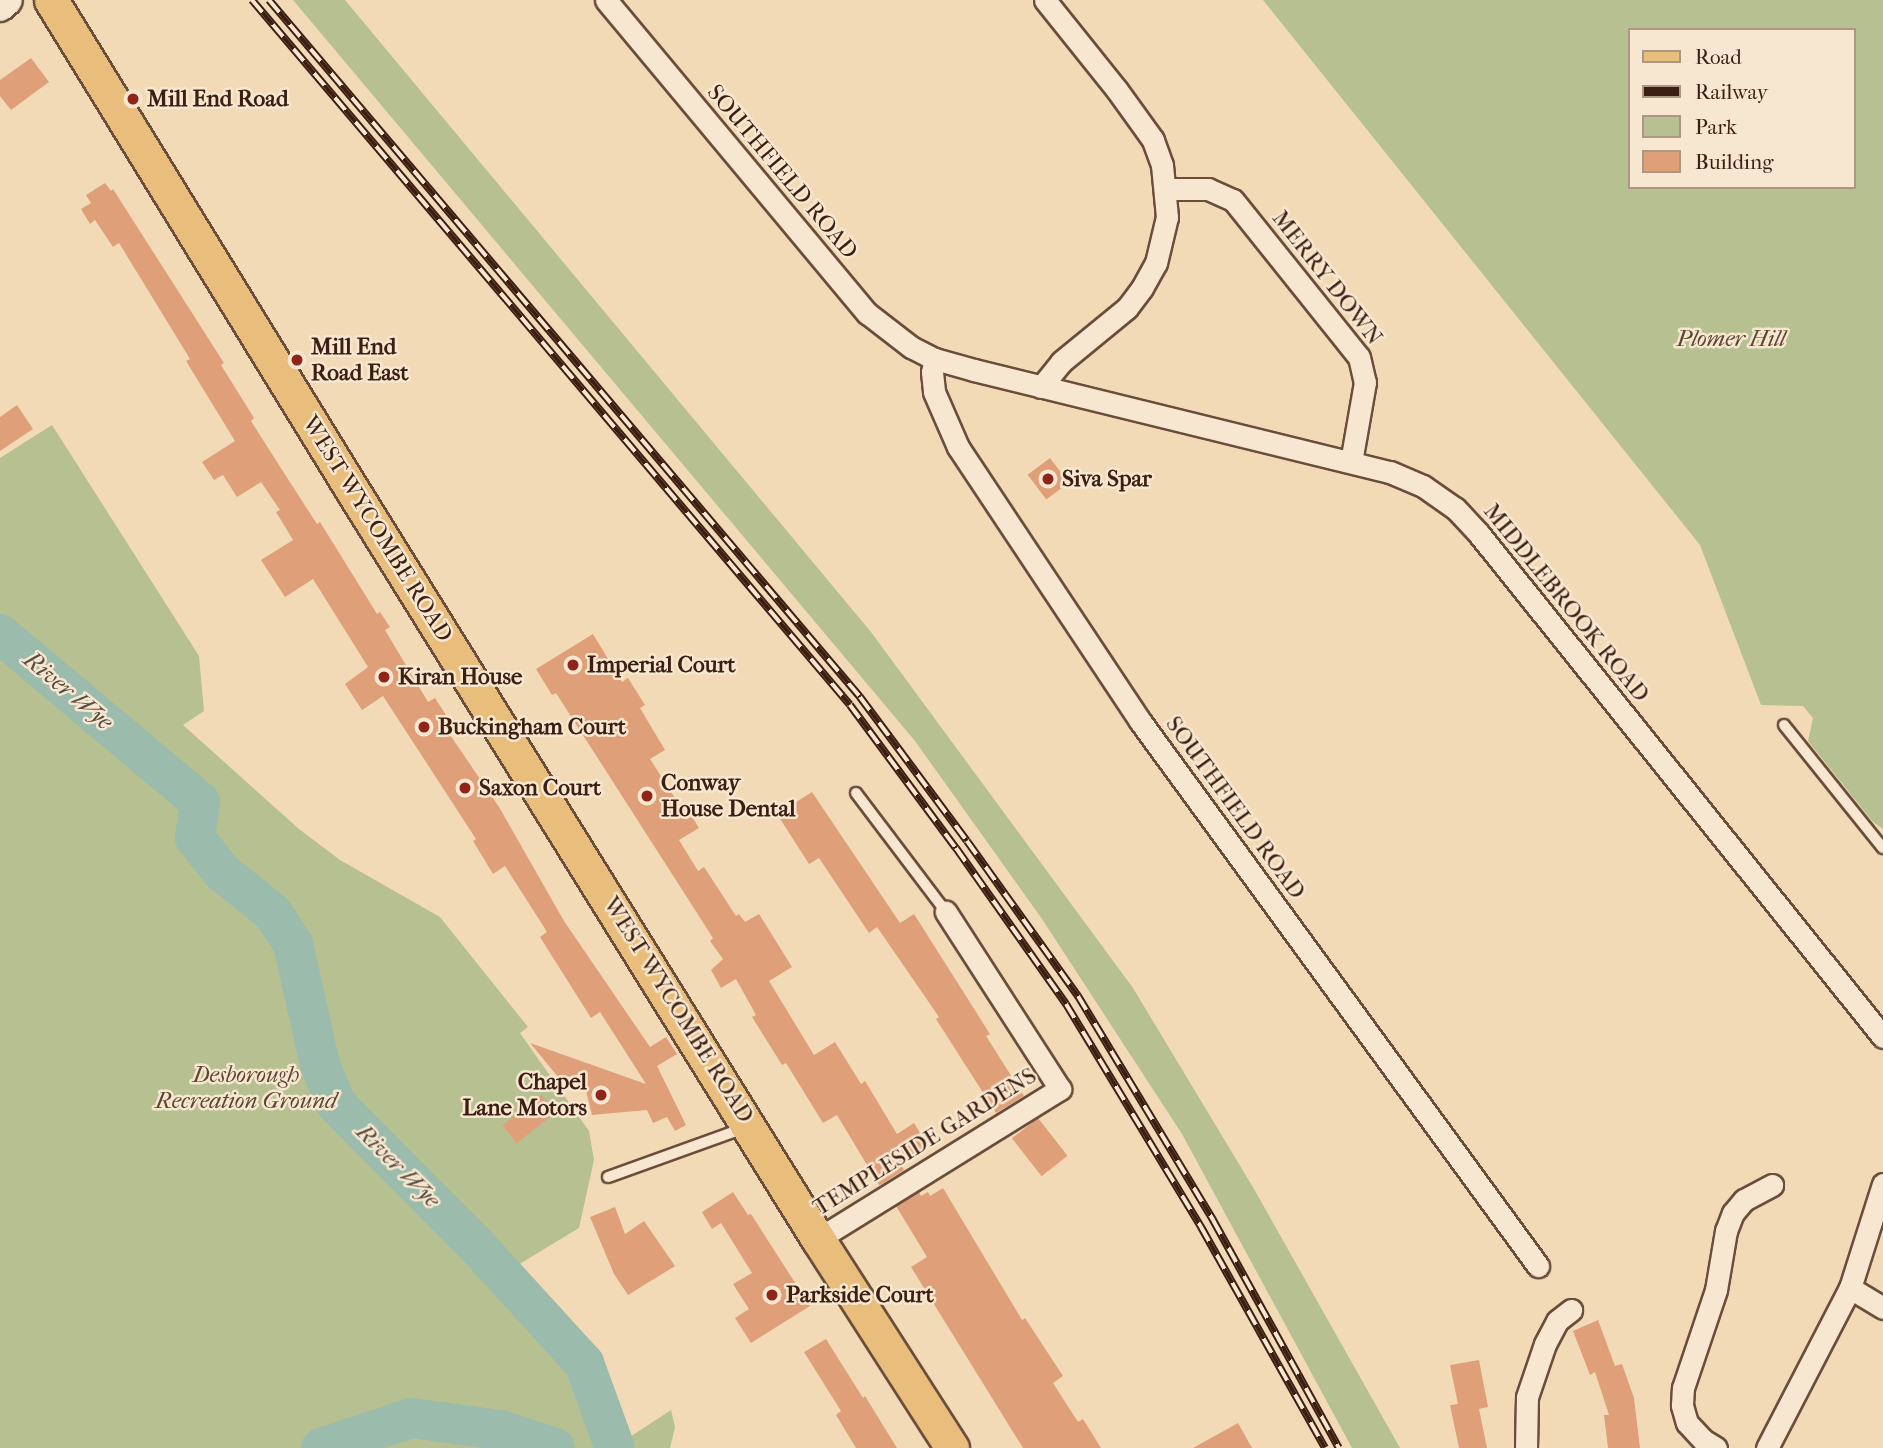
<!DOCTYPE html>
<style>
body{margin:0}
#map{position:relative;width:1883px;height:1448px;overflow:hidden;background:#f2dab7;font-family:"IM FELL French Canon",serif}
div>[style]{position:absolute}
.green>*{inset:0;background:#b7c091}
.river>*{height:40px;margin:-20px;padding:0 20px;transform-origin:20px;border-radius:20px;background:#9bbbac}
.building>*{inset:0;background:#dfa079;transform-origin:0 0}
.roads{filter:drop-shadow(2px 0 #6a4d3b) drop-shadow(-2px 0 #6a4d3b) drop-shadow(0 2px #6a4d3b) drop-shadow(0 -2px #6a4d3b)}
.lane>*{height:10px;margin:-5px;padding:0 5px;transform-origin:5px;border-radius:5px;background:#f7e7d0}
.street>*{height:21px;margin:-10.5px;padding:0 10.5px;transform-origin:10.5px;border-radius:10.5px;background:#f7e7d0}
.secondary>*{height:30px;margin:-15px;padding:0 15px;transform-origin:15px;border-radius:15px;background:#f7e7d0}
.primary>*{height:33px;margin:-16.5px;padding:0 16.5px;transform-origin:16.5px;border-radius:16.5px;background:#e9bd7c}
.rail>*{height:8px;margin-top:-4px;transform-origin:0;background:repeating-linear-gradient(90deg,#f7e7d0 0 16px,#3d1e12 0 32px);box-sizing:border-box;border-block:2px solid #3d1e12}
.dots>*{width:19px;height:19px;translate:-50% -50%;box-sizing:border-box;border:4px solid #f7e7d0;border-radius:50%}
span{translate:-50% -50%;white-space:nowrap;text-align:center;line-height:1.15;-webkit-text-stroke:5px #f7e7d0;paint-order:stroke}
.poi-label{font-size:23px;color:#3d1e12;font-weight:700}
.left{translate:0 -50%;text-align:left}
.right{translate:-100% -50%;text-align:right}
.street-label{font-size:23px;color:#3d1e12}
.park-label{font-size:23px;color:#5c4632;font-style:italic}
.water-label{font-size:24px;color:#594d40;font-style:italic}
.legend{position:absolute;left:1628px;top:28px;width:228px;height:161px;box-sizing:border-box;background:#f7e7d0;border:2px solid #ad9784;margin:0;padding:9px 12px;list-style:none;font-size:21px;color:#3d1e12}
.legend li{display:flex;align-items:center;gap:14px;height:35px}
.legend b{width:35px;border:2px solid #ad9784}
</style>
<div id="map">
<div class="green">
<i style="clip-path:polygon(293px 0,345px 0,871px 632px,1133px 988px,1254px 1189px,1400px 1448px,1352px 1448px,1182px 1134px,1042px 919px,915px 741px)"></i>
<i style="clip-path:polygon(evenodd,1263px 0,1883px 0,1883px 829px,1873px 822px,1808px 741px,1813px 718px,1803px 706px,1761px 705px,1700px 545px,1263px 0,1629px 30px,1853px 30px,1853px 187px,1629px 187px,1629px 30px)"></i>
<i style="clip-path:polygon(52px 425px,199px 656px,204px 711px,183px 725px,299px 829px,340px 860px,440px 917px,528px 1027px,520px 1033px,589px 1131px,594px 1160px,579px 1228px,508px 1271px,461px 1218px,450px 1226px,575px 1362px,589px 1392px,604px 1448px,0 1448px,0 458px)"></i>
<i style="clip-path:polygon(671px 1410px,675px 1427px,670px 1448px,613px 1448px)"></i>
</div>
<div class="river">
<i style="left:0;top:634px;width:261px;rotate:40deg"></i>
<i style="left:200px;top:802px;width:36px;rotate:98deg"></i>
<i style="left:195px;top:838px;width:43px;rotate:51.5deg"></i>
<i style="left:222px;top:872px;width:65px;rotate:38.8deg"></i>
<i style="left:273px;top:913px;width:37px;rotate:57deg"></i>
<i style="left:293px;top:944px;width:124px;rotate:77.4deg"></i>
<i style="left:320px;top:1065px;width:43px;rotate:67deg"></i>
<i style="left:337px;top:1105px;width:199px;rotate:45.2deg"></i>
<i style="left:477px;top:1246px;width:159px;rotate:47.6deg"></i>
<i style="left:584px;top:1363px;width:90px;rotate:70deg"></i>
<i style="left:321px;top:1448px;width:95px;rotate:-18.4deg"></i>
<i style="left:411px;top:1418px;width:90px;rotate:7.7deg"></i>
<i style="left:500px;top:1430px;width:58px;rotate:18.1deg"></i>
</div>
<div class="building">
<i style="clip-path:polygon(31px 58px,49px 82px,11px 110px,0 96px,0 80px)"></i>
<i style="clip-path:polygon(105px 183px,111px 191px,113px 189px,224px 363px,221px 365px,254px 418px,251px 421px,284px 473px,317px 524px,320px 522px,377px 614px,380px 612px,390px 627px,385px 630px,428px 702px,435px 698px,446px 715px,440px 720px,499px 807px,564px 921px,650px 1047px,666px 1037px,677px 1054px,657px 1066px,686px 1125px,675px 1131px,667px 1117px,653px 1123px,647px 1110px,592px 1115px,582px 1075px,559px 1078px,530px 1043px,646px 1084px,600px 1012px,591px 1018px,540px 937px,547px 932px,505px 866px,493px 874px,473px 841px,476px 839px,383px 696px,362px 710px,345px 684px,368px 667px,313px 579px,285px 597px,261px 560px,293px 540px,276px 512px,280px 510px,261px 482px,237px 497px,223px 475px,214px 480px,202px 462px,235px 441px,186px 361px,190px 359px,119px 243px,113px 247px,95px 220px,90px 224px,81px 209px,91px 203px,86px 195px)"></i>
<i style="clip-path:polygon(17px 405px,33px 429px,0 451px,0 417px)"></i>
<i style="left:1050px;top:458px;width:31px;height:28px;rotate:53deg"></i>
<i style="clip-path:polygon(593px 634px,622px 682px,628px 678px,645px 705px,640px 708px,665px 750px,650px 759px,680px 806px,684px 804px,699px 828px,679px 840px,698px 871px,704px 867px,736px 916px,739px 914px,745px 922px,759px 914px,792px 967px,769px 981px,814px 1055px,835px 1042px,861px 1084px,865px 1081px,897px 1134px,914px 1123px,929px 1147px,901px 1165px,904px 1170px,882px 1184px,879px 1185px,837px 1115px,823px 1123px,786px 1063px,782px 1065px,752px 1017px,756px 1015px,736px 979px,721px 988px,711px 970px,723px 959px,710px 941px,713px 938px,556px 693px,552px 695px,536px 669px)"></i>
<i style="clip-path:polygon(812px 792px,900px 923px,914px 914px,990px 1034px,986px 1036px,1024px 1096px,996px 1113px,936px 1019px,939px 1017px,877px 927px,869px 933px,819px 858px,809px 864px,777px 814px)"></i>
<i style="left:541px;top:1095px;width:23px;height:49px;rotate:52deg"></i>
<i style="left:1038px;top:1118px;width:48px;height:33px;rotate:52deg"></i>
<i style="clip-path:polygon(943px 1188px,1022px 1320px,1025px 1318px,1063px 1376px,1053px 1383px,1078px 1422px,1083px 1419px,1101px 1448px,1023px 1448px,911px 1267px,927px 1257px,896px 1206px,919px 1192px,921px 1196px,928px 1192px,930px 1196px)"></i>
<i style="clip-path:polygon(733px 1192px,748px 1215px,751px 1214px,810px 1306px,751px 1343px,735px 1318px,749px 1309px,733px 1284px,752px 1273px,721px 1223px,712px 1229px,702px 1212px)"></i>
<i style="clip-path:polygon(615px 1207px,625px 1234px,644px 1221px,675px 1266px,628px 1295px,614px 1274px,590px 1217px)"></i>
<i style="clip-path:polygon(1598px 1320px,1615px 1366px,1622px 1364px,1634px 1398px,1640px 1448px,1608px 1448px,1604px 1415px,1609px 1415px,1595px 1372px,1590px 1375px,1573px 1331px)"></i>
<i style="clip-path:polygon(826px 1339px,863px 1398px,865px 1396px,897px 1448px,856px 1448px,836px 1415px,841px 1411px,804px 1352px)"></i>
<i style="clip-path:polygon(1479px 1360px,1488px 1407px,1479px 1409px,1487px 1448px,1459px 1448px,1450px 1405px,1458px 1404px,1450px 1365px)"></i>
<i style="clip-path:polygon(1238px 1423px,1252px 1448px,1193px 1448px)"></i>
</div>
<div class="roads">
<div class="lane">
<i style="left:1784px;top:725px;width:158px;rotate:51.2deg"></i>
<i style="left:856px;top:793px;width:149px;rotate:52.9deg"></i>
<i style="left:608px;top:1177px;width:145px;rotate:-19.8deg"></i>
</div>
<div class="street">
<i style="left:606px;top:0;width:408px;rotate:50.2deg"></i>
<i style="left:867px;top:313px;width:56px;rotate:37.7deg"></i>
<i style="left:911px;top:347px;width:27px;rotate:27deg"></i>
<i style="left:935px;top:359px;width:41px;rotate:15.8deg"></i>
<i style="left:974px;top:370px;width:428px;rotate:13.8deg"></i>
<i style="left:1390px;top:472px;width:36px;rotate:23deg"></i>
<i style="left:1423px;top:486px;width:39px;rotate:35deg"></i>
<i style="left:1455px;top:508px;width:35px;rotate:47deg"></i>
<i style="left:1479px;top:534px;width:645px;rotate:51.23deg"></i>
<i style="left:1166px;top:189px;width:42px"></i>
<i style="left:1208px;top:189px;width:27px;rotate:24deg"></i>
<i style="left:1233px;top:200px;width:201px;rotate:51.3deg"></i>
<i style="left:1359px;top:357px;width:26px;rotate:77deg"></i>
<i style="left:1365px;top:382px;width:81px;rotate:99.9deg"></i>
<i style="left:935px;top:359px;width:13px;rotate:103deg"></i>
<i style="left:932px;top:372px;width:20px;rotate:84deg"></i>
<i style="left:934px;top:392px;width:60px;rotate:66.4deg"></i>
<i style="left:958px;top:447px;width:329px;rotate:56.4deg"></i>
<i style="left:1140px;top:721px;width:675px;rotate:53.86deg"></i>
<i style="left:1041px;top:387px;width:32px;rotate:-51deg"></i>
<i style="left:1061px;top:362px;width:85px;rotate:-39.3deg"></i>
<i style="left:1127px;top:308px;width:25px;rotate:-53deg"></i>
<i style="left:1142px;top:288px;width:29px;rotate:-61deg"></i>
<i style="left:1156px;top:263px;width:47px;rotate:-76.6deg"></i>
<i style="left:1167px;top:217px;width:52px;rotate:-95.5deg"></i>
<i style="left:1162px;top:165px;width:27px;rotate:-110deg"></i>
<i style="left:1153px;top:140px;width:62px;rotate:-125.8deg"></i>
<i style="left:1117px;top:90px;width:115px;rotate:-128.7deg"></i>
<i style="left:818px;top:1239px;width:285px;rotate:-31.8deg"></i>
<i style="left:1060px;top:1089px;width:211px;rotate:-122.8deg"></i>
<i style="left:1850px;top:1288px;width:39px;rotate:31deg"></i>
<i style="left:1526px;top:1448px;width:51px;rotate:-88.9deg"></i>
<i style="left:1527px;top:1397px;width:56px;rotate:-71.2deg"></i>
<i style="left:1545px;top:1344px;width:26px;rotate:-62deg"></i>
<i style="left:1557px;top:1321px;width:18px;rotate:-38deg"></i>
<i style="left:1716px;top:1448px;width:15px;rotate:-148deg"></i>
<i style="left:1703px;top:1440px;width:23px;rotate:-133deg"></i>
<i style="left:1687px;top:1423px;width:19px;rotate:-106deg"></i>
<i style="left:1682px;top:1405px;width:17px;rotate:-87deg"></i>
<i style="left:1683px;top:1388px;width:103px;rotate:-71.4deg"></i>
<i style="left:1716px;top:1290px;width:60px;rotate:-80.4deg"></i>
<i style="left:1726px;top:1231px;width:19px;rotate:-69deg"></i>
<i style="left:1733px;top:1213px;width:17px;rotate:-50deg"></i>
<i style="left:1744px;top:1200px;width:32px;rotate:-28deg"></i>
<i style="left:1767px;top:1448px;width:180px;rotate:-62.6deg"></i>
<i style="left:1850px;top:1288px;width:109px;rotate:-72.4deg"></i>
</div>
<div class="secondary">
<i style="left:0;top:6px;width:9px;rotate:-41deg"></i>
</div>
<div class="primary">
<i style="left:51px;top:0;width:573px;rotate:58.42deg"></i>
<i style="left:351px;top:488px;width:884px;rotate:58.13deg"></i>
<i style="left:818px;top:1239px;width:248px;rotate:57.3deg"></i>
</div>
</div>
<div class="rail">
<i style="left:252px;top:0;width:924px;rotate:49.69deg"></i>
<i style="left:850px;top:705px;width:178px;rotate:53.5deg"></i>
<i style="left:956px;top:848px;width:191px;rotate:54.8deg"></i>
<i style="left:1066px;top:1004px;width:261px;rotate:58.8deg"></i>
<i style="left:1201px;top:1227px;width:253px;rotate:60.7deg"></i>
<i style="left:269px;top:0;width:914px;rotate:49.7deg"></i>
<i style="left:860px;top:697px;width:179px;rotate:53.4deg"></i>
<i style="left:967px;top:841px;width:191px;rotate:54.4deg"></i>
<i style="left:1078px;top:996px;width:262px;rotate:58.9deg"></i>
<i style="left:1213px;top:1220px;width:260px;rotate:61.1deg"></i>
</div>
<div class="dots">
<i style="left:133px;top:99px;background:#8f2418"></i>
<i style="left:297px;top:360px;background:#8f2418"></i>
<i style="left:1048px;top:479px;background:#8f2418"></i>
<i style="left:573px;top:665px;background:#8f2418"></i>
<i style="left:384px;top:677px;background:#8f2418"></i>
<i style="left:424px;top:727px;background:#8f2418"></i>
<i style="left:465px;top:788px;background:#8f2418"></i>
<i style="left:647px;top:796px;background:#8f2418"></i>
<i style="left:601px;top:1095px;background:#8f2418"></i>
<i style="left:772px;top:1295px;background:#8f2418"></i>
</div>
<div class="poi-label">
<span class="left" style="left:147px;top:99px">Mill End Road</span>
<span class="left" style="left:311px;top:360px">Mill End<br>Road East</span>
<span class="left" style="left:1062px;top:479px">Siva Spar</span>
<span class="left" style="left:587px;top:665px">Imperial Court</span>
<span class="left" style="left:398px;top:677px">Kiran House</span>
<span class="left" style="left:438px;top:727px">Buckingham Court</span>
<span class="left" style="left:661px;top:796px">Conway<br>House Dental</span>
<span class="left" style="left:479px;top:788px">Saxon Court</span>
<span class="right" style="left:587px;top:1095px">Chapel<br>Lane Motors</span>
<span class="left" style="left:786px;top:1295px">Parkside Court</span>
</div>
<div class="street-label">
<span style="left:782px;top:172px;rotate:50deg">SOUTHFIELD ROAD</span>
<span style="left:1327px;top:278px;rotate:52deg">MERRY DOWN</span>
<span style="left:377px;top:529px;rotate:58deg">WEST WYCOMBE ROAD</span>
<span style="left:1566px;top:603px;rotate:51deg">MIDDLEBROOK ROAD</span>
<span style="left:1235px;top:808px;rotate:54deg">SOUTHFIELD ROAD</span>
<span style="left:678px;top:1010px;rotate:58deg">WEST WYCOMBE ROAD</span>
<span style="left:925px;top:1142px;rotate:-32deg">TEMPLESIDE GARDENS</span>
</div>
<div class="park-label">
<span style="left:1731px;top:339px">Plomer Hill</span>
<span style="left:246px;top:1088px">Desborough<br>Recreation Ground</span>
</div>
<div class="water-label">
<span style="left:68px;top:691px;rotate:40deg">River Wye</span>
<span style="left:398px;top:1166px;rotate:45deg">River Wye</span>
</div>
<ul class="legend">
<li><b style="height:9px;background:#e9bd7c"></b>Road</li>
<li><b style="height:9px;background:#3d1e12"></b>Railway</li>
<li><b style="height:19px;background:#b7c091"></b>Park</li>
<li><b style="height:19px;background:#dfa079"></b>Building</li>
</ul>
</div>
